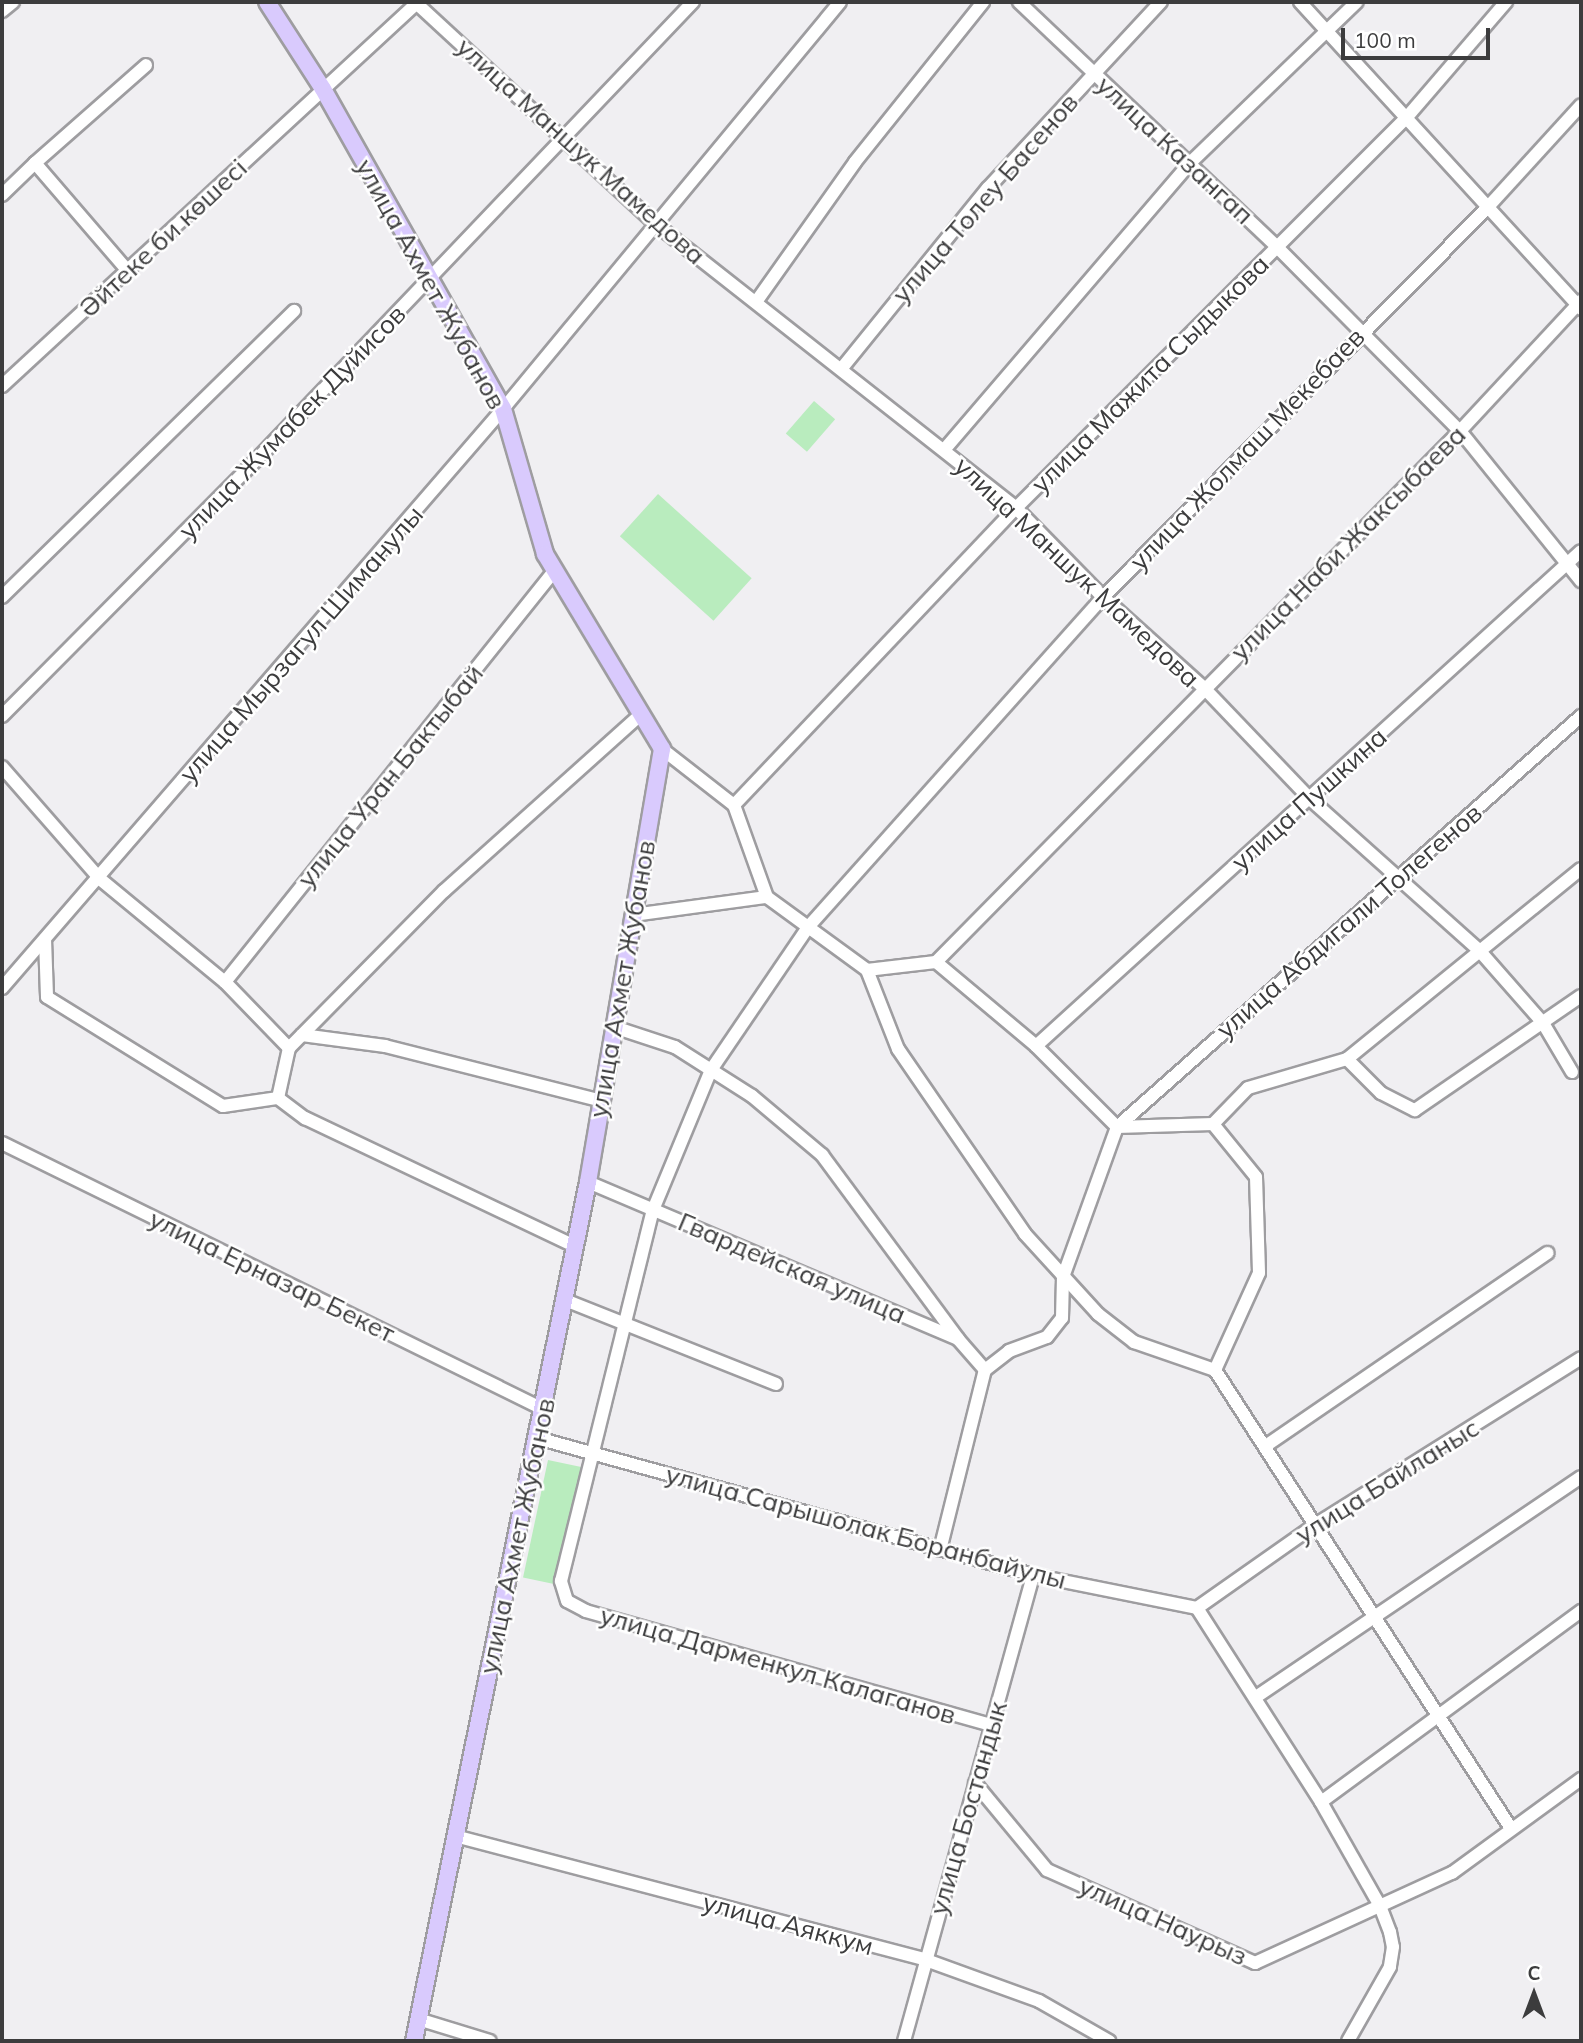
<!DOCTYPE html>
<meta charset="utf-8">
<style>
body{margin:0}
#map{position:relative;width:1583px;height:2043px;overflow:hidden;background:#f0eff2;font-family:Mulish,sans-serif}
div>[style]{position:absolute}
.green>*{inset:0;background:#b9ecbe;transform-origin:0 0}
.roads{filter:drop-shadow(2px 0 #9e9da0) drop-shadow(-2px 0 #9e9da0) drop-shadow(0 2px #9e9da0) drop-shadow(0 -2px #9e9da0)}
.minor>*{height:12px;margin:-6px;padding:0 6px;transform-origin:6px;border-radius:6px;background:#fff}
.major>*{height:16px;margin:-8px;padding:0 8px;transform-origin:8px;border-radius:8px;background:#d9cafd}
span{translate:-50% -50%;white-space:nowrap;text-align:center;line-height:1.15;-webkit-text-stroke:5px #fff;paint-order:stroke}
.street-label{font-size:26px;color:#3c3c3d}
.frame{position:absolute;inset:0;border:4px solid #3c3c3d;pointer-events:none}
.north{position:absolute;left:1499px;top:1959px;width:70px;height:70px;-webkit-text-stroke:5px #fff;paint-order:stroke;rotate:0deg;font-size:19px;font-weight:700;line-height:28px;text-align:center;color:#3c3c3d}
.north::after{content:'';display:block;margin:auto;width:24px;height:32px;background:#3c3c3d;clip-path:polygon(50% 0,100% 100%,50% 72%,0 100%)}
.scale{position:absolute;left:1341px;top:28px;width:149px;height:32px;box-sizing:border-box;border:4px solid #3c3c3d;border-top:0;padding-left:9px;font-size:21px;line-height:24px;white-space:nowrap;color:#3c3c3d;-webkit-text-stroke:5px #fff;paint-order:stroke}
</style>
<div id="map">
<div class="green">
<i style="left:814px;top:401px;width:28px;height:43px;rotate:41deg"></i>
<i style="left:658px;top:494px;width:126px;height:57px;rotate:42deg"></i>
<i style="left:548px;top:1460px;width:34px;height:120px;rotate:12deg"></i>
</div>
<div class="roads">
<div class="minor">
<i style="left:415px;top:2px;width:324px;rotate:42.7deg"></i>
<i style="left:653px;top:222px;width:462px;rotate:38.2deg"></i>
<i style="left:1016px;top:508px;width:124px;rotate:45.7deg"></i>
<i style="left:1103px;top:597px;width:137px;rotate:42deg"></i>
<i style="left:1205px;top:689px;width:152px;rotate:46.3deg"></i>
<i style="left:1310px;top:799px;width:225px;rotate:41.8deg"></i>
<i style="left:1478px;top:949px;width:98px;rotate:48.7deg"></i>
<i style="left:1543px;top:1023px;width:57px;rotate:59.4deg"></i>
<i style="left:1019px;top:2px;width:356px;rotate:43.5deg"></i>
<i style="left:1277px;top:247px;width:260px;rotate:45.2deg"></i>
<i style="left:1460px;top:431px;width:193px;rotate:51.1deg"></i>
<i style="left:1300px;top:2px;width:416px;rotate:47.5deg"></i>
<i style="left:2px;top:11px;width:14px;rotate:-39deg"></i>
<i style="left:35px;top:163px;width:148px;rotate:-41.4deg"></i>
<i style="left:2px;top:195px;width:46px;rotate:-44.1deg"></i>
<i style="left:35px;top:163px;width:143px;rotate:49.3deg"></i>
<i style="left:756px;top:302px;width:171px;rotate:-54.7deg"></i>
<i style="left:855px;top:162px;width:205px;rotate:-51.3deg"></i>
<i style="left:842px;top:368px;width:232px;rotate:-51deg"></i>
<i style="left:988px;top:188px;width:254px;rotate:-47.1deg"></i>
<i style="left:2px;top:386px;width:566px;rotate:-42.71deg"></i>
<i style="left:944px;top:450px;width:377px;rotate:-49.4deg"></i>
<i style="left:1189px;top:164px;width:233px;rotate:-44deg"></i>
<i style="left:2px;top:597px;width:409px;rotate:-44.4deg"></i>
<i style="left:2px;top:716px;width:368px;rotate:-45.2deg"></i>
<i style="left:261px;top:455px;width:626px;rotate:-46.36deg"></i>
<i style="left:662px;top:749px;width:91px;rotate:37.9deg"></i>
<i style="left:734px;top:805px;width:98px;rotate:70.3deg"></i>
<i style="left:2px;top:767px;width:149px;rotate:48.8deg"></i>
<i style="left:100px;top:879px;width:162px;rotate:39.5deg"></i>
<i style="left:225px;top:982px;width:92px;rotate:45.9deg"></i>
<i style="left:289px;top:1048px;width:221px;rotate:-45.4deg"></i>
<i style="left:444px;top:891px;width:265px;rotate:-41.9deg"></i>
<i style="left:734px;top:805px;width:410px;rotate:-46.5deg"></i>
<i style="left:1016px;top:508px;width:553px;rotate:-45deg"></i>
<i style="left:1407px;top:117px;width:152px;rotate:-49.3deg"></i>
<i style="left:633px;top:915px;width:135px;rotate:-7.7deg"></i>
<i style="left:767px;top:897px;width:124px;rotate:36.1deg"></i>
<i style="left:867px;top:970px;width:85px;rotate:68.6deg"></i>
<i style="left:898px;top:1049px;width:224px;rotate:55.5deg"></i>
<i style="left:1025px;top:1234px;width:108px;rotate:47.6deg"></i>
<i style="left:1098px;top:1314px;width:46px;rotate:37.9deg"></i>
<i style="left:1134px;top:1342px;width:86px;rotate:19.1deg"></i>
<i style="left:1215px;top:1370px;width:544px;rotate:57.16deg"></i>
<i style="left:45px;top:939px;width:58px;rotate:88deg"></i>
<i style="left:47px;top:997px;width:207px;rotate:31.8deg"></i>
<i style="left:223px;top:1106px;width:56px;rotate:-8.3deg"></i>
<i style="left:936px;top:962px;width:746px;rotate:-45.38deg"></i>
<i style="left:1460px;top:431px;width:178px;rotate:-47.1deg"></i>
<i style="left:867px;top:970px;width:69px;rotate:-6.6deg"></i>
<i style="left:936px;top:962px;width:131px;rotate:40deg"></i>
<i style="left:1036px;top:1046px;width:115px;rotate:45deg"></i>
<i style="left:1117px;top:1127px;width:96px;rotate:-1.8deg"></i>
<i style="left:1213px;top:1124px;width:50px;rotate:-45.8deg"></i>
<i style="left:1248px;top:1088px;width:103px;rotate:-16.3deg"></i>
<i style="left:1347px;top:1059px;width:48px;rotate:45deg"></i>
<i style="left:1381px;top:1093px;width:38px;rotate:27deg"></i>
<i style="left:1415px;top:1110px;width:201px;rotate:-34.5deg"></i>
<i style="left:225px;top:982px;width:528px;rotate:-51.31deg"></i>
<i style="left:2px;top:988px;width:766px;rotate:-49.13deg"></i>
<i style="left:503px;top:409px;width:528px;rotate:-50.37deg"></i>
<i style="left:614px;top:1027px;width:64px;rotate:18.2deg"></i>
<i style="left:675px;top:1047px;width:91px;rotate:32.5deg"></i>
<i style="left:752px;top:1096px;width:92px;rotate:40.1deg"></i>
<i style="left:822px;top:1155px;width:229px;rotate:53.5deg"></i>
<i style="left:302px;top:1035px;width:84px;rotate:7.5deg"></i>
<i style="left:385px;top:1046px;width:224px;rotate:14.2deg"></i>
<i style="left:1036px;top:1046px;width:736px;rotate:-42.25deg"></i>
<i style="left:289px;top:1048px;width:51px;rotate:102.4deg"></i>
<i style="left:278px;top:1098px;width:34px;rotate:37deg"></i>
<i style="left:305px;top:1118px;width:299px;rotate:25.4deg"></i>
<i style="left:1347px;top:1059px;width:301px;rotate:-39.1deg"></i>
<i style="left:1213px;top:1124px;width:68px;rotate:50.9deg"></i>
<i style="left:1256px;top:1177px;width:96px;rotate:88.2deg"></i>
<i style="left:1259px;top:1273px;width:107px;rotate:114.4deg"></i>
<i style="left:2px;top:1143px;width:603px;rotate:26.18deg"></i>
<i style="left:588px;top:1182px;width:402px;rotate:23deg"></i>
<i style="left:958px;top:1339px;width:41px;rotate:48.9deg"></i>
<i style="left:565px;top:1300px;width:227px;rotate:21.7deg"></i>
<i style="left:537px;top:1438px;width:515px;rotate:15.44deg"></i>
<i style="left:1033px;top:1575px;width:167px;rotate:11.4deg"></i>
<i style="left:1267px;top:1445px;width:340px;rotate:-34.4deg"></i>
<i style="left:940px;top:1550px;width:186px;rotate:-76deg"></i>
<i style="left:985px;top:1370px;width:31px;rotate:-38deg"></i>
<i style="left:1009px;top:1351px;width:40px;rotate:-20.2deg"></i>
<i style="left:1047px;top:1337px;width:24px;rotate:-52deg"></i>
<i style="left:1062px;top:1318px;width:41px;rotate:-88.6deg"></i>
<i style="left:1063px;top:1277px;width:159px;rotate:-70.2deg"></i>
<i style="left:1117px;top:1127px;width:620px;rotate:-41.53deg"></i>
<i style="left:1197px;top:1608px;width:230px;rotate:57.4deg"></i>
<i style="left:1321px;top:1802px;width:120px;rotate:60.4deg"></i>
<i style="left:1380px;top:1906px;width:28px;rotate:69deg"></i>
<i style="left:1390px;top:1932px;width:15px;rotate:79deg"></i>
<i style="left:1393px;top:1947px;width:20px;rotate:99deg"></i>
<i style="left:1390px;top:1967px;width:85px;rotate:119.6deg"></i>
<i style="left:1197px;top:1608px;width:144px;rotate:-35.1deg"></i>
<i style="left:1315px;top:1525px;width:314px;rotate:-32.1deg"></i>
<i style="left:1256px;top:1697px;width:392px;rotate:-34.1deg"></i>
<i style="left:991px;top:1725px;width:421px;rotate:-164.3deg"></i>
<i style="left:586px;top:1611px;width:21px;rotate:-152deg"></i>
<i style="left:567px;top:1601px;width:21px;rotate:-107deg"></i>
<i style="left:561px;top:1581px;width:382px;rotate:-76.1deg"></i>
<i style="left:653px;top:1210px;width:152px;rotate:-67.5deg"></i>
<i style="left:711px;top:1070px;width:174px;rotate:-55.8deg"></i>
<i style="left:809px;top:926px;width:441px;rotate:-48.2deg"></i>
<i style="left:1103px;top:597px;width:547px;rotate:-45.37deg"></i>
<i style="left:1487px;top:208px;width:139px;rotate:-47.6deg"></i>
<i style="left:975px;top:1783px;width:113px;rotate:50.4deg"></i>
<i style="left:1047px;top:1870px;width:228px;rotate:24.1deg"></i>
<i style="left:1255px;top:1963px;width:217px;rotate:-24.6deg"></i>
<i style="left:1452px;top:1873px;width:160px;rotate:-36.1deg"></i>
<i style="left:1321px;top:1802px;width:323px;rotate:-36.3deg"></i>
<i style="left:455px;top:1836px;width:487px;rotate:14.7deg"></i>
<i style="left:926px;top:1960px;width:120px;rotate:19.9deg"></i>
<i style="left:1039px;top:2001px;width:81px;rotate:29.7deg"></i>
<i style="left:418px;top:2019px;width:75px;rotate:17deg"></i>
<i style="left:904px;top:2041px;width:484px;rotate:-74.5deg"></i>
</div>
<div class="major">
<i style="left:267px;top:2px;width:103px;rotate:57.2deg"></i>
<i style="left:323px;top:89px;width:367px;rotate:60.6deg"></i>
<i style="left:503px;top:409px;width:151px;rotate:73.8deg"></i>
<i style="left:545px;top:554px;width:227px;rotate:59deg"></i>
<i style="left:662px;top:749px;width:439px;rotate:99.7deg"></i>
<i style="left:588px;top:1182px;width:876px;rotate:101.45deg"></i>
</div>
</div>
<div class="street-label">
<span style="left:1175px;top:150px;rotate:43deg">улица Казангап</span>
<span style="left:581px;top:151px;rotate:42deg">улица Маншук Мамедова</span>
<span style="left:985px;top:198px;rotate:-49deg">улица Толеу Басенов</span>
<span style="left:163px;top:238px;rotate:-43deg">Әйтеке би көшесі</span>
<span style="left:431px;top:284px;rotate:61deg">улица Ахмет Жубанов</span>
<span style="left:1150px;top:374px;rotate:-45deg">улица Мажита Сыдыкова</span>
<span style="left:292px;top:422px;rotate:-46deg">улица Жумабек Дуйисов</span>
<span style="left:1247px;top:449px;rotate:-46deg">улица Жолмаш Мекебаев</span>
<span style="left:1348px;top:543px;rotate:-45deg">улица Наби Жаксыбаева</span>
<span style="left:1077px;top:572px;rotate:43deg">улица Маншук Мамедова</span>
<span style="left:301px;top:644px;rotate:-49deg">улица Мырзагул Шиманулы</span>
<span style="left:390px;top:776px;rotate:-51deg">улица Уран Бактыбай</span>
<span style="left:1309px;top:799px;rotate:-42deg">улица Пушкина</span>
<span style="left:1349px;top:921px;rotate:-41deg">улица Абдигали Толегенов</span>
<span style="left:622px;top:979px;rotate:-80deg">улица Ахмет Жубанов</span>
<span style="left:792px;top:1268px;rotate:23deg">Гвардейская улица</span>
<span style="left:272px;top:1276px;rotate:26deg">улица Ерназар Бекет</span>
<span style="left:1387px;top:1481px;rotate:-32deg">улица Байланыс</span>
<span style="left:866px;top:1527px;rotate:15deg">улица Сарышолак Боранбайулы</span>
<span style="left:517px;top:1536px;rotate:-78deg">улица Ахмет Жубанов</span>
<span style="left:778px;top:1665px;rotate:16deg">улица Дарменкул Калаганов</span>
<span style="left:968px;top:1808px;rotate:-74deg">улица Бостандык</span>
<span style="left:1163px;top:1921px;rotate:24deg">улица Наурыз</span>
<span style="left:788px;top:1924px;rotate:15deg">улица Аяккум</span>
</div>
<div class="frame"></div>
<div class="north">С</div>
<div class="scale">100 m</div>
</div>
